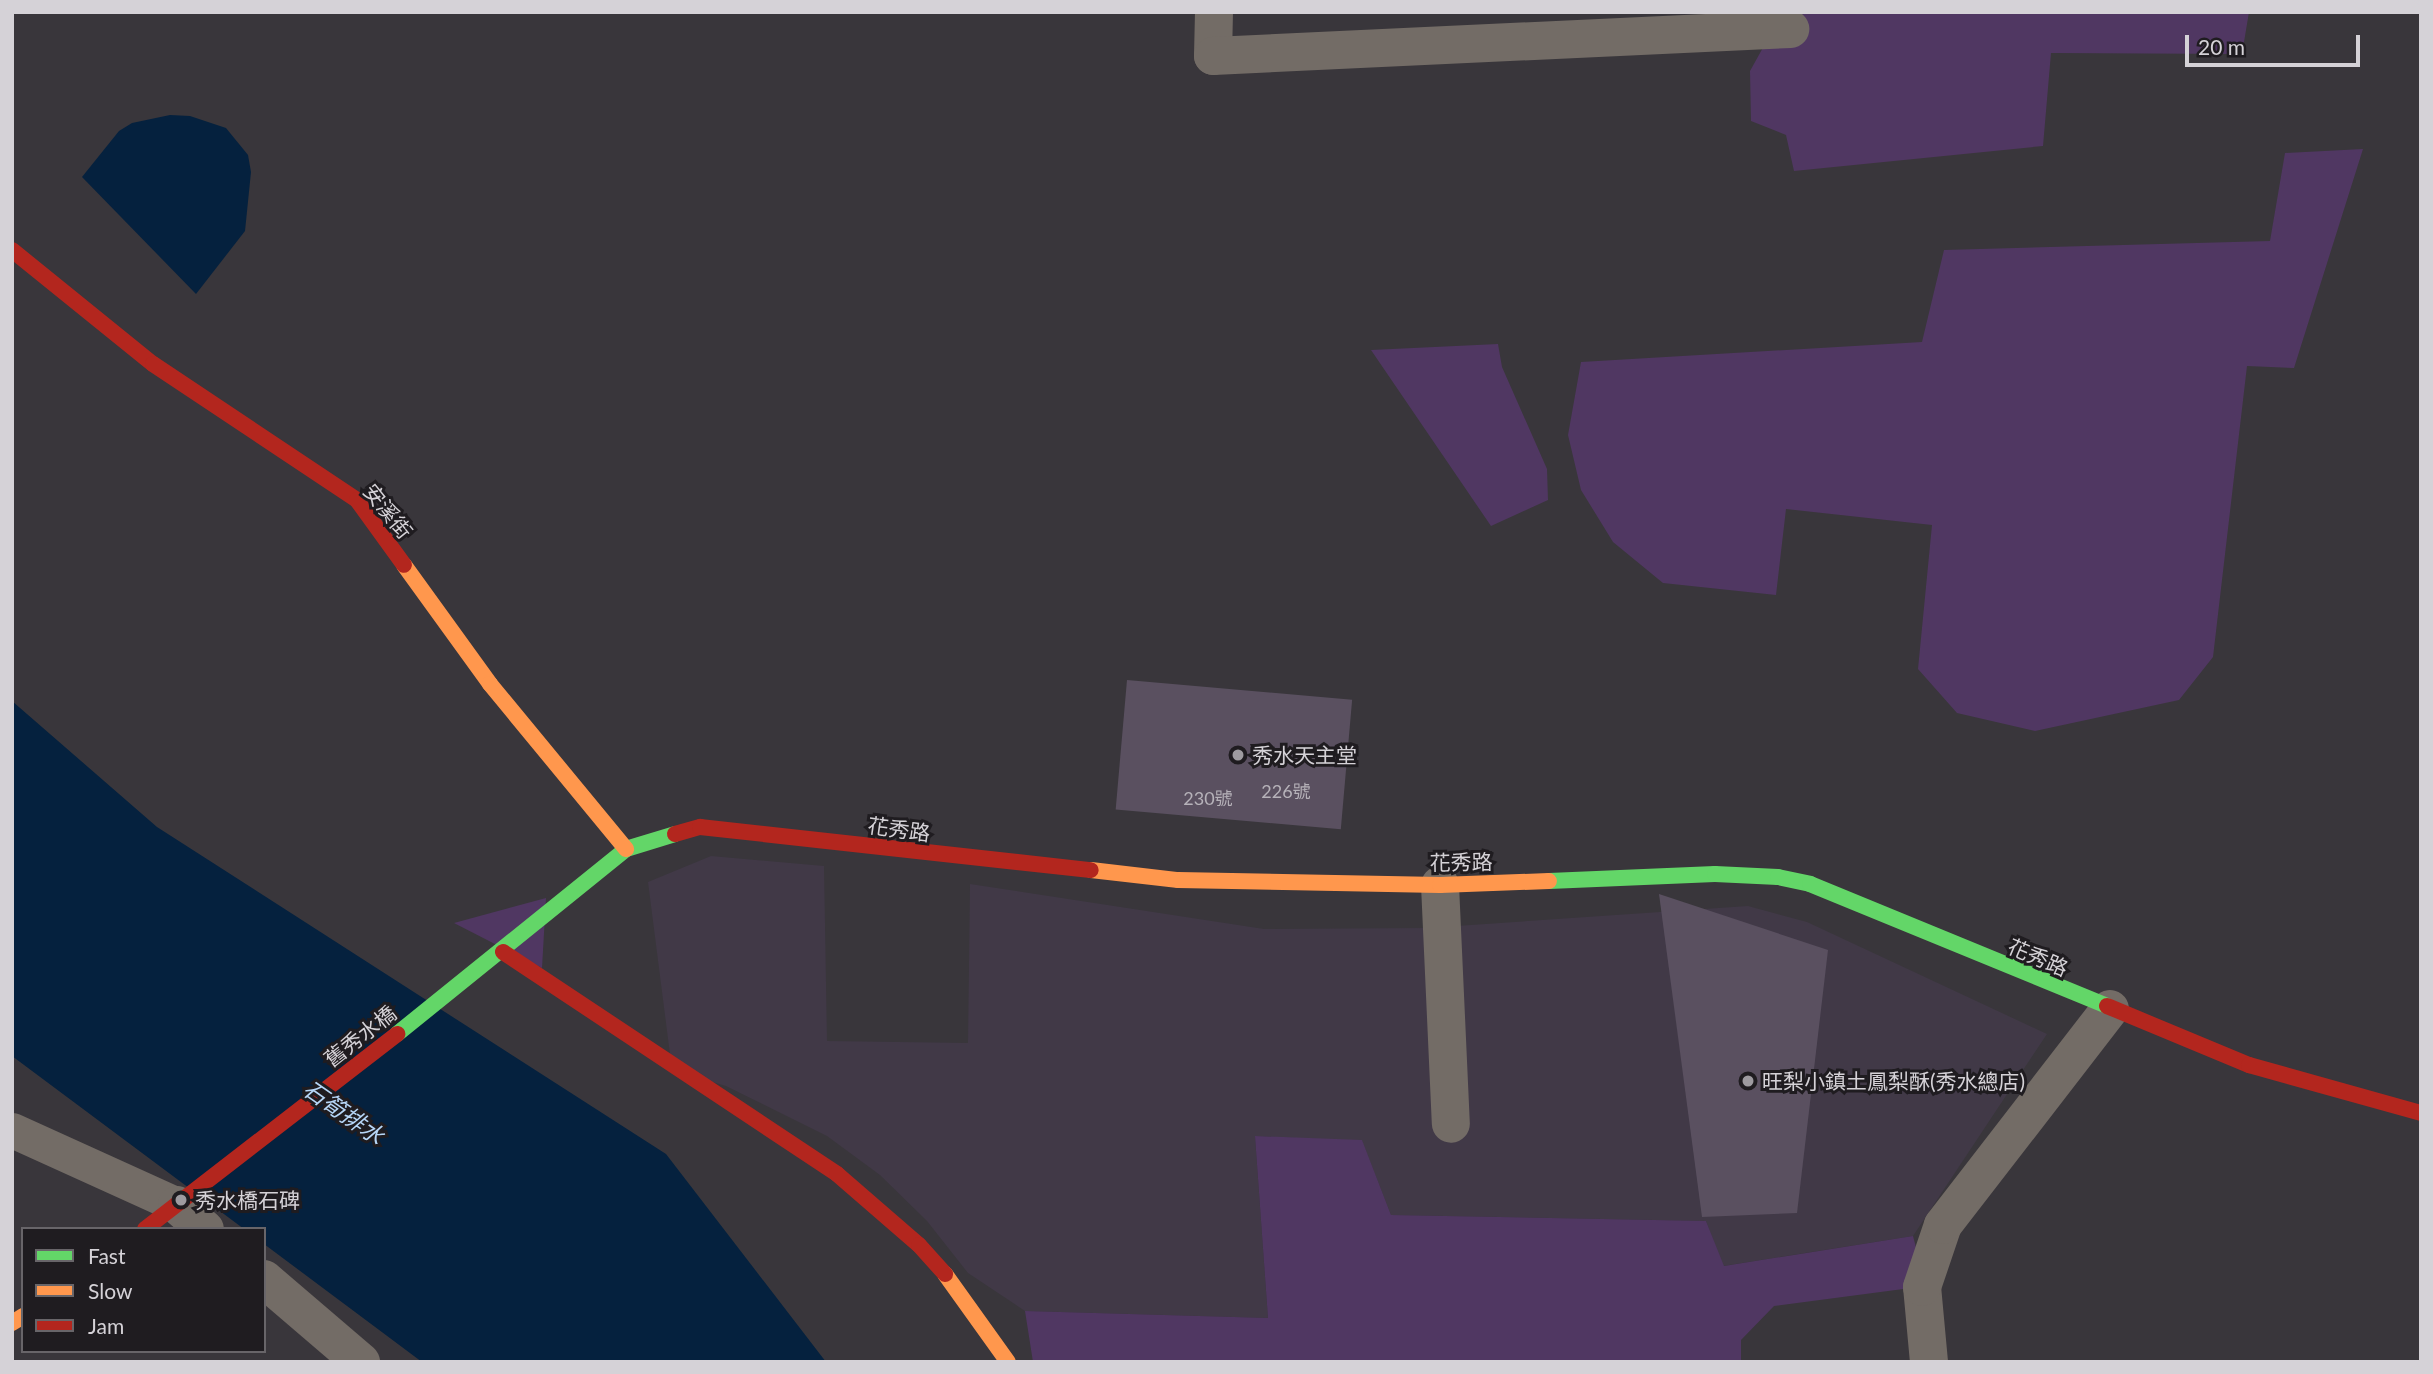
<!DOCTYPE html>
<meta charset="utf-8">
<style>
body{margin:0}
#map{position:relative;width:2433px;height:1374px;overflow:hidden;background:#39363b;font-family:Lato,"Noto Sans TC",sans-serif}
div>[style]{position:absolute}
.built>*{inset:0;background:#413947}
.green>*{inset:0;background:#503762}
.water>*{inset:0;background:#05213e}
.building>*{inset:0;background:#5a5060;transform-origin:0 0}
.lane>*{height:35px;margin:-17.5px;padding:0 17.5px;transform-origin:17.5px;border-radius:17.5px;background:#736c66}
.street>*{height:38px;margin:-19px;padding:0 19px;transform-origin:19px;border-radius:19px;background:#736c66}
.fast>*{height:16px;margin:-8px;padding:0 8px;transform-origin:8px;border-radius:8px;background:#63d668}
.slow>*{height:16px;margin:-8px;padding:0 8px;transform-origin:8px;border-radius:8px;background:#ff974d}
.jam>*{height:16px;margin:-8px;padding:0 8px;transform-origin:8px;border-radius:8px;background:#b3261e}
.dots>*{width:19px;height:19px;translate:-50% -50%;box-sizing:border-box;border:4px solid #1f1c20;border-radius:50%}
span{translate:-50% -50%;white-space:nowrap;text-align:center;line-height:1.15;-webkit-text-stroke:6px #1f1c20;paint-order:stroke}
.number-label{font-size:18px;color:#b6b2b9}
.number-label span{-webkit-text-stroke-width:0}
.street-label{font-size:21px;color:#d5d2d7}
.poi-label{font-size:21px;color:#d5d2d7}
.left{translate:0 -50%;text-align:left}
.water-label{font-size:23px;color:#b6d6f7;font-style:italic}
.frame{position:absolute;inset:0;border:14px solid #d5d2d7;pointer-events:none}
.legend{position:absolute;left:21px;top:1227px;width:245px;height:126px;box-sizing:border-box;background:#1f1c20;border:2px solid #686569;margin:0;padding:9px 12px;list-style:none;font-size:21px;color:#d5d2d7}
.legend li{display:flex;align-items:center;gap:14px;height:35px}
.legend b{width:35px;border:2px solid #686569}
.scale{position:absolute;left:2185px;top:35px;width:175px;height:32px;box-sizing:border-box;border:4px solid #d5d2d7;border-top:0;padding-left:9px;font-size:21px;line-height:24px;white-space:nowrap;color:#d5d2d7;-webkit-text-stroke:5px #1f1c20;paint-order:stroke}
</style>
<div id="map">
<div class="built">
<i style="clip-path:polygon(711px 856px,824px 866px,827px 1041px,968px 1043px,970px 884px,1264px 929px,1427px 928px,1748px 906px,1807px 922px,2047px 1034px,1913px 1236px,1723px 1266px,1706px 1221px,1391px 1215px,1362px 1141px,1255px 1136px,1268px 1318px,1025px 1311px,968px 1273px,927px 1221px,880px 1175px,827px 1136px,726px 1086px,672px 1070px,648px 882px)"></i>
</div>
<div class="green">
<i style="clip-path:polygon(1773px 12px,2249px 12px,2242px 54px,2051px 53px,2043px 146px,1794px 171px,1786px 135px,1751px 121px,1750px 71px,1770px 35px)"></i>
<i style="clip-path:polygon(2363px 149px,2294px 368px,2247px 366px,2213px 657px,2179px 700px,2035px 731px,1957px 713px,1918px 669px,1932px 525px,1786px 509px,1776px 595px,1663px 583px,1613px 542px,1581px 490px,1568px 435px,1581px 362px,1922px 342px,1944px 250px,2270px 241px,2285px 153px)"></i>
<i style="clip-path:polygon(1498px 344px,1502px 367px,1547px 469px,1548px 500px,1491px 526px,1371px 350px)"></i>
<i style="clip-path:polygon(546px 898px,542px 968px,454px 923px)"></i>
<i style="clip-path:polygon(1255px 1136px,1362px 1140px,1391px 1215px,1706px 1221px,1724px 1266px,1913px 1236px,1926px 1286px,1774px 1306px,1741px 1340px,1741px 1362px,1033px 1362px,1025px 1311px,1268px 1318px)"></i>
</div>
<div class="water">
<i style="clip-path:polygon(170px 115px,190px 116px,226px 128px,248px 155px,251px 172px,245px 231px,196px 294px,82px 177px,119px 131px,132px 123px)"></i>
<i style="clip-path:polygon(12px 701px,157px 827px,666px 1154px,826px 1362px,422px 1362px,264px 1244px,264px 1229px,244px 1229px,12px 1056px)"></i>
</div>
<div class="building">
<i style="left:1127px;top:680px;width:226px;height:130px;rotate:5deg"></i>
<i style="clip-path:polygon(1659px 894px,1828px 950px,1797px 1213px,1702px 1217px)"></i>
</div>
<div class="lane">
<i style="left:12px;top:1130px;width:181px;rotate:24.4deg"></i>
</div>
<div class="street">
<i style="left:1214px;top:12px;width:44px;rotate:91.3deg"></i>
<i style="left:1213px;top:56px;width:578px;rotate:-2.68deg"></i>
<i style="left:1440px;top:885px;width:239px;rotate:87.4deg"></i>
<i style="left:177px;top:1205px;width:37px;rotate:41deg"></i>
<i style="left:264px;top:1279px;width:128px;rotate:40.6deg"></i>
<i style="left:1929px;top:1362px;width:75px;rotate:-95.3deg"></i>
<i style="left:1922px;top:1287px;width:65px;rotate:-71.3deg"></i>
<i style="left:1943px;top:1225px;width:273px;rotate:-52.3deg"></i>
</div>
<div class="fast">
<i style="left:1549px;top:881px;width:166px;rotate:-2.4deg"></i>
<i style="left:1715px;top:874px;width:63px;rotate:2.7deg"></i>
<i style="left:1778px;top:877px;width:33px;rotate:12deg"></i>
<i style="left:1810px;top:884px;width:321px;rotate:22.3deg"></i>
<i style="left:397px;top:1034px;width:294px;rotate:-38.9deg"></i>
<i style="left:626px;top:849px;width:51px;rotate:-17deg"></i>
</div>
<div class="slow">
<i style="left:404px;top:565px;width:147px;rotate:54.1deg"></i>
<i style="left:490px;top:684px;width:214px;rotate:50.5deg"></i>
<i style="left:1091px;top:870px;width:88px;rotate:6.6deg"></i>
<i style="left:1178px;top:880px;width:262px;rotate:1.1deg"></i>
<i style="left:1440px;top:885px;width:109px;rotate:-2.1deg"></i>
<i style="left:945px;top:1274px;width:108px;rotate:54.4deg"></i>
<i style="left:12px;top:1323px;width:13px;rotate:-32deg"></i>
</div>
<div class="jam">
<i style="left:12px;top:250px;width:181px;rotate:39deg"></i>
<i style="left:153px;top:364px;width:245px;rotate:33.7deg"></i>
<i style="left:357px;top:500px;width:80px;rotate:54.1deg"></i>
<i style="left:675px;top:834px;width:26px;rotate:-16deg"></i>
<i style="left:700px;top:827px;width:393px;rotate:6.3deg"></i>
<i style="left:503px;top:952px;width:401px;rotate:33.6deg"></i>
<i style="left:837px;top:1174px;width:108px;rotate:40.9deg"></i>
<i style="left:919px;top:1245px;width:39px;rotate:48deg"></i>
<i style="left:2107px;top:1006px;width:154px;rotate:22.6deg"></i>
<i style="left:2249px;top:1065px;width:179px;rotate:15.6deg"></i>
<i style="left:145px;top:1229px;width:319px;rotate:-37.7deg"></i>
</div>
<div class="dots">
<i style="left:1238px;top:755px;background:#9e9ba0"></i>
<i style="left:1748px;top:1081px;background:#9e9ba0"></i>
<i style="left:181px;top:1200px;background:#9e9ba0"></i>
</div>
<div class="number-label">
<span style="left:1286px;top:791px">226號</span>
<span style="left:1208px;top:798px">230號</span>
</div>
<div class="street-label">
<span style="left:388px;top:511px;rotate:51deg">安溪街</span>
<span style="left:899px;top:829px;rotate:8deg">花秀路</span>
<span style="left:1461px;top:862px;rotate:-1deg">花秀路</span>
<span style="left:2038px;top:957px;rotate:23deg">花秀路</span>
<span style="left:360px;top:1036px;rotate:-38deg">舊秀水橋</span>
</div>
<div class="poi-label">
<span class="left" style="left:1252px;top:755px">秀水天主堂</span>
<span class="left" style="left:1762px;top:1081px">旺梨小鎮土鳳梨酥(秀水總店)</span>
<span class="left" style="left:195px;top:1200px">秀水橋石碑</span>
</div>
<div class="water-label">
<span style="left:344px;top:1112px;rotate:35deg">石筍排水</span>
</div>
<div class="frame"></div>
<ul class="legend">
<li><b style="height:9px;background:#63d668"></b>Fast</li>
<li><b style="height:9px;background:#ff974d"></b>Slow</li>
<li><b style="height:9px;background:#b3261e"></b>Jam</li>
</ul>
<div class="scale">20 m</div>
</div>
